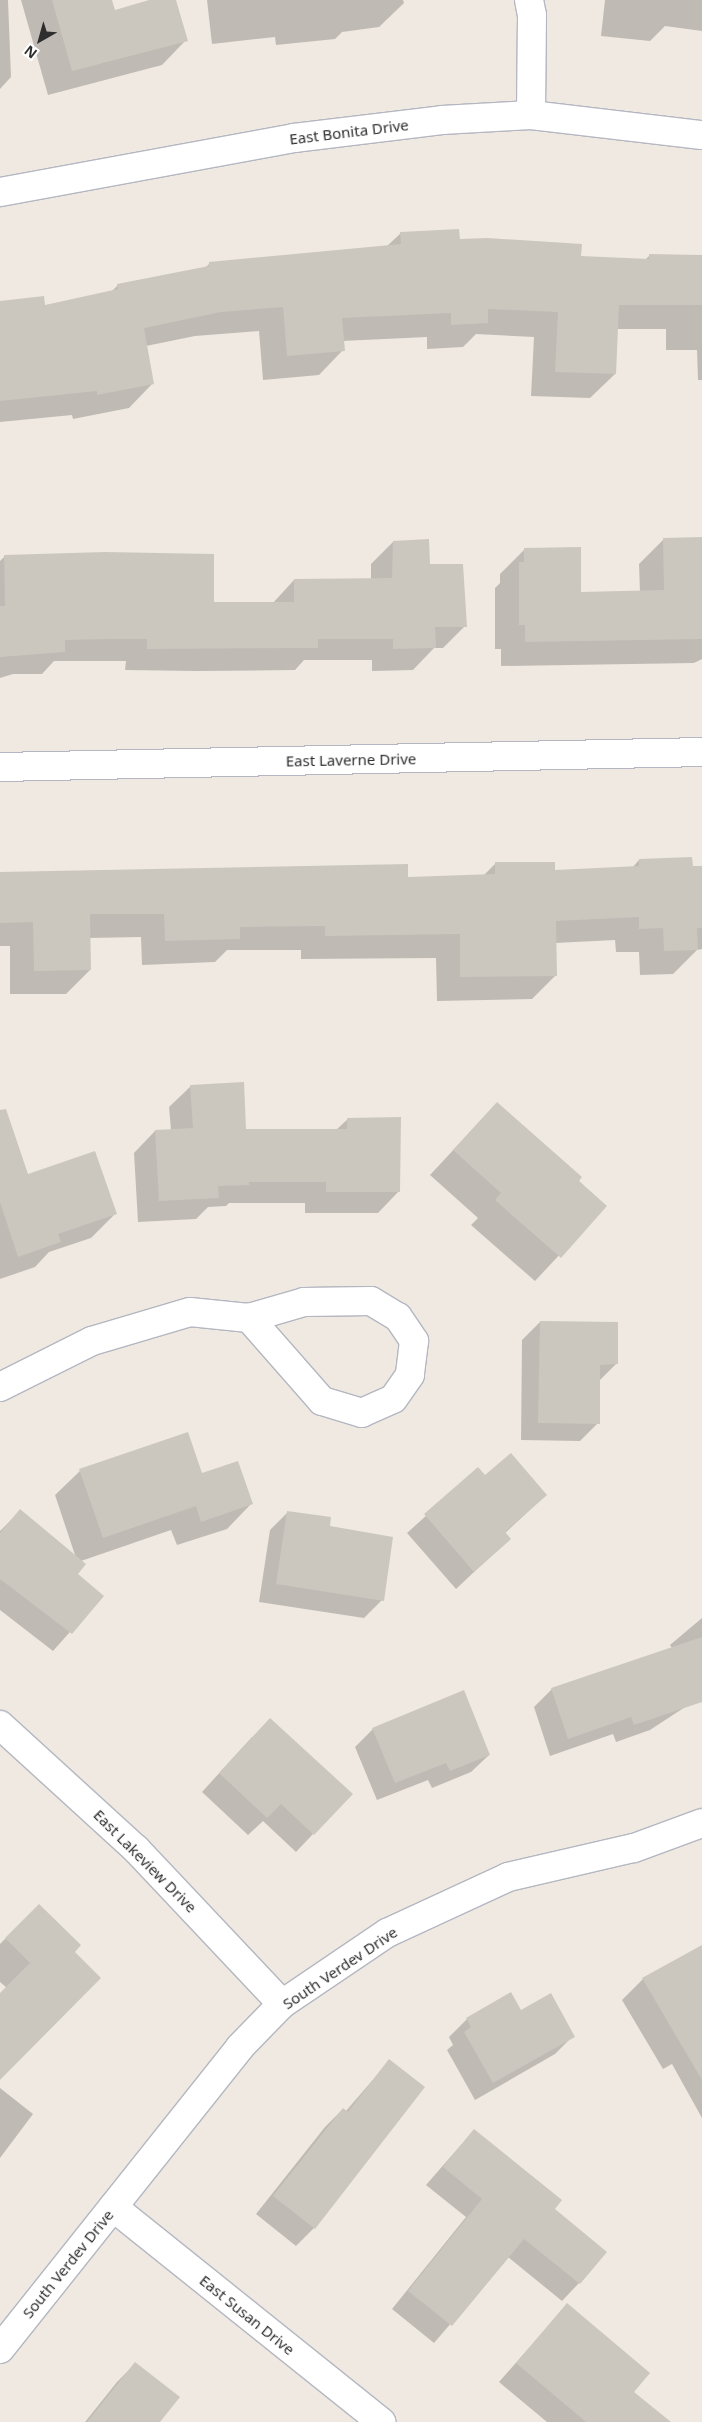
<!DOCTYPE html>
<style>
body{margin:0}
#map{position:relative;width:702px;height:2422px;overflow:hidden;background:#efe9e1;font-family:"Noto Sans",sans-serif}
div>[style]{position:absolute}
.shadow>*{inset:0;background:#0003}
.building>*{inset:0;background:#cbc7bf}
.roads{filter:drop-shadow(1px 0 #b4b7c1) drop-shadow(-1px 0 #b4b7c1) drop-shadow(0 1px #b4b7c1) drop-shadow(0 -1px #b4b7c1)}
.minor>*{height:28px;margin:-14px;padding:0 14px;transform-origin:14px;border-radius:14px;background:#fff}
span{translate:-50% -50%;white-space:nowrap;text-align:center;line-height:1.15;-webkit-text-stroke:4px #fff;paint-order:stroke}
.street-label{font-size:15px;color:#2e2e2e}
.north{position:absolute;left:15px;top:15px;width:50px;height:50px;-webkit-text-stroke:4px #fff;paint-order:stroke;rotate:218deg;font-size:14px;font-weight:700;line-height:20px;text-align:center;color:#2e2e2e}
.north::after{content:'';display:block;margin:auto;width:18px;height:22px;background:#2e2e2e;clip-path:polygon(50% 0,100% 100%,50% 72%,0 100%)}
</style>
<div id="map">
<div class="shadow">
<i style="clip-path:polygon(0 0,8px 0,11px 77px,0 89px)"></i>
<i style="clip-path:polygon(21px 0,111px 0,114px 11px,153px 0,175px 0,186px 40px,162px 65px,48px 95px)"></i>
<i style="clip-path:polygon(207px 0,403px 0,404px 3px,379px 27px,342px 32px,335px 39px,276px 45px,275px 37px,212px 44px)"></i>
<i style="clip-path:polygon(605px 0,702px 0,702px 31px,665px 26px,650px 41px,601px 36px)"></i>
<i style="clip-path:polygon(401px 233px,580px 257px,645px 260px,649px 256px,702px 255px,702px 380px,698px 380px,697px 350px,666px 350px,666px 329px,617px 329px,615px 374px,590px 398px,531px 396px,534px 337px,476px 334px,463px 347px,427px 349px,427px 337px,342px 341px,343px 350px,319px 375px,263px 380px,259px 331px,195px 336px,146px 346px,153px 383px,129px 408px,73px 419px,72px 415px,0 422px,0 302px,44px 306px,111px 292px,118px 285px,205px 268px,210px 263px,386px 247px)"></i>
<i style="clip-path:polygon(664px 539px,702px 539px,702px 659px,694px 663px,501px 666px,501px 649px,495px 649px,495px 588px,500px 583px,500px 574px,525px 549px,580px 593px,640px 592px,639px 564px)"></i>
<i style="clip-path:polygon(393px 542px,429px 565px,465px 626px,443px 648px,434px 648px,413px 670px,372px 671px,372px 660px,304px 660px,295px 670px,196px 671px,125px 670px,126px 661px,54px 661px,42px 674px,13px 674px,0 678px,0 561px,5px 556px,212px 603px,272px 604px,294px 580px,371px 579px,371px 564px)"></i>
<i style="clip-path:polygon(639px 860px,702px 867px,702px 949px,697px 950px,673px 974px,640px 975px,639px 952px,616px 952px,615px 940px,555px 943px,556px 975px,532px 999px,437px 1001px,436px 958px,301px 959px,301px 950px,227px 950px,215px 962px,142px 965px,141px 937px,89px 938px,90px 970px,66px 994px,10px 994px,10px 946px,0 946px,0 873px,406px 878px,483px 876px,495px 864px,554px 871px,632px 868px)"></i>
<i style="clip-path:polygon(191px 1086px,245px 1130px,336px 1130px,348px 1119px,399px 1191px,378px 1213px,305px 1213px,305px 1203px,229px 1203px,226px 1206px,208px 1207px,196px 1219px,138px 1222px,134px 1153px,155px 1131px,171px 1130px,169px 1107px)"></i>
<i style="clip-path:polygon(497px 1103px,605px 1206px,535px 1281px,471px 1225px,478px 1218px,430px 1175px)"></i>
<i style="clip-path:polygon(0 1163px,27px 1175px,115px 1214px,91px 1238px,49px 1252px,35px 1267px,0 1279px)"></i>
<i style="clip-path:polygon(540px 1322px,616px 1364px,599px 1381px,598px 1423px,580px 1441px,521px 1440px,522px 1340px)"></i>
<i style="clip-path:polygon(478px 1469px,485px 1477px,546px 1495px,504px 1534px,509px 1539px,456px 1589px,407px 1533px)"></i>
<i style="clip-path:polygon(80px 1471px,201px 1475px,251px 1504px,227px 1529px,177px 1545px,171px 1530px,81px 1561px,77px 1574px,102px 1596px,53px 1651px,0 1610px,0 1531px,20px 1511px,76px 1558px,55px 1495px)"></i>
<i style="clip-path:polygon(288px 1512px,328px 1528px,382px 1600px,364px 1618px,259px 1602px,270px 1530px)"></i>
<i style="clip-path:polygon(702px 1618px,702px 1696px,650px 1730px,616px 1742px,613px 1734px,550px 1756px,534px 1707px,552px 1689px,672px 1648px,670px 1645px)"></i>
<i style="clip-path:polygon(373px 1729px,489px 1755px,471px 1772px,432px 1788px,428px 1780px,377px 1800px,355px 1747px)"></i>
<i style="clip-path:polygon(252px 1737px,313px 1834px,296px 1852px,263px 1821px,248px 1835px,202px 1792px)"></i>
<i style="clip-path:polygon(39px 1905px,73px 1952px,0 2064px,0 1995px,7px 1988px,0 1982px,0 1944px)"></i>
<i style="clip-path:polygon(702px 1956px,702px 2118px,672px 2064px,663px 2069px,622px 2000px,643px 1979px)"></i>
<i style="clip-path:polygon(521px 2012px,573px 2036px,555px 2054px,475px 2100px,447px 2050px,453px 2045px,449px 2037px,467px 2019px)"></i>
<i style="clip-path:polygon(389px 2061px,423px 2087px,314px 2228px,296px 2246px,256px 2214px,325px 2127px,343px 2109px,346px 2111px)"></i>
<i style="clip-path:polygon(0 2088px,33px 2114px,0 2158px)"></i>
<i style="clip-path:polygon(474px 2130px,553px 2209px,579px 2283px,562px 2301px,508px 2257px,434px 2343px,392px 2309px,466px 2217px,426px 2185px)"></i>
<i style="clip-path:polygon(567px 2305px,632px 2392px,669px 2422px,547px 2422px,499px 2382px)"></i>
<i style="clip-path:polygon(135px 2364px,159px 2422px,85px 2422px,117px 2382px)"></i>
</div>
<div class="building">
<i style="clip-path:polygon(52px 0,112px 0,115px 10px,149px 0,176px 0,188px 41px,72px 71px)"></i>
<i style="clip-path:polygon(459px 229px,460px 239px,487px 238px,582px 244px,581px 256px,649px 259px,649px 254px,702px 255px,702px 305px,619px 305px,616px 374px,555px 372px,558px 312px,488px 309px,488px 323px,451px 325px,451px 313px,342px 318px,345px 351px,287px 356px,283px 307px,221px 312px,144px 328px,154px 384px,97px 395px,97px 391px,0 401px,0 301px,44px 296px,45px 305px,118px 289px,117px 284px,209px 266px,209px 262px,401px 244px,400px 232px)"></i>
<i style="clip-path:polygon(702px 537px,702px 639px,525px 642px,525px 625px,519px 625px,519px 562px,524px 562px,524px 548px,581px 547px,581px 592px,664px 590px,663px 538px)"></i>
<i style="clip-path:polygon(429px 539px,430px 564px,463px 564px,467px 627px,435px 627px,436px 648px,393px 649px,393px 639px,318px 639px,318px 648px,147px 649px,147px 639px,110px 639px,65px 640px,65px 652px,0 657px,0 606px,5px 606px,4px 555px,105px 552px,214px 554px,214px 602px,294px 602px,294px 579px,392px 578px,393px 541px)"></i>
<i style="clip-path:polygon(692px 857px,693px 866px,702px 866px,702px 928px,697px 928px,698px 950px,664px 951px,663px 928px,639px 929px,639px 917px,556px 921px,557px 976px,460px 977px,460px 934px,325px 936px,325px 926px,240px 927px,240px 939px,165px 941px,164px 914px,90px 914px,91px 970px,34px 971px,33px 922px,0 923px,0 872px,408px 864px,408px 877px,495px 874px,495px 862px,555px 862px,555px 870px,639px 866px,639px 859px)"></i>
<i style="clip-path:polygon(244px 1082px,246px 1129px,347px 1129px,347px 1118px,401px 1117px,400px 1192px,326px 1192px,326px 1182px,249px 1182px,249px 1185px,218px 1186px,219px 1198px,159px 1201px,155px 1130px,193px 1128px,190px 1085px)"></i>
<i style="clip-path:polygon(497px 1102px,582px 1177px,579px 1181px,607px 1206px,561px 1258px,495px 1200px,501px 1193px,453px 1150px)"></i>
<i style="clip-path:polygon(6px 1109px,28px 1174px,95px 1151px,117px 1214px,58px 1234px,61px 1242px,18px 1257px,0 1202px,0 1110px)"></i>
<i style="clip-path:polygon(540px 1321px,618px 1322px,618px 1364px,600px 1365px,600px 1424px,538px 1423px)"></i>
<i style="clip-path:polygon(188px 1432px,202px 1473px,238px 1461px,253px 1504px,201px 1522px,196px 1506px,103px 1538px,79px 1469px)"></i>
<i style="clip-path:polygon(511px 1453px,547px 1495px,505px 1532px,511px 1539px,474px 1572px,424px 1514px,478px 1467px,485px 1475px)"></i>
<i style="clip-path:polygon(20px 1509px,86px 1564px,78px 1574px,104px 1596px,72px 1634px,0 1579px,0 1533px)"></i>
<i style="clip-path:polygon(287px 1511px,331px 1517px,330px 1526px,393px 1537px,384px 1601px,276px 1584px)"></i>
<i style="clip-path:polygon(702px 1637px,702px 1702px,634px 1725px,631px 1717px,568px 1739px,551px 1688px)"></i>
<i style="clip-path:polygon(464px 1690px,490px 1755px,450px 1771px,446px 1763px,395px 1783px,372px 1728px)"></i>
<i style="clip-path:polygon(270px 1718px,353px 1794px,314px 1835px,281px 1804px,267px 1818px,219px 1773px)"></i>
<i style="clip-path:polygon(39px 1904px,81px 1945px,75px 1952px,101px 1978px,0 2080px,0 1993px,30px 1963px,5px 1938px)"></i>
<i style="clip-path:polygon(702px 1945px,702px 2080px,642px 1978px)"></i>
<i style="clip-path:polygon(511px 1992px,521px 2010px,551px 1993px,575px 2037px,493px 2083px,464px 2032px,471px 2027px,466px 2018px)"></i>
<i style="clip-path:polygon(389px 2059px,425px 2087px,315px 2229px,273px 2196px,343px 2108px,348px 2112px)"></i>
<i style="clip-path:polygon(474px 2129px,562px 2200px,555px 2209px,607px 2252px,580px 2284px,524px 2239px,452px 2326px,408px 2291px,482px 2199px,443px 2167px)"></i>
<i style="clip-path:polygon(567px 2303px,650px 2373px,634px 2392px,671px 2422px,586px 2422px,516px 2363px)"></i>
<i style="clip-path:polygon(135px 2362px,180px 2397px,160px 2422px,87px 2422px)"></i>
</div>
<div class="roads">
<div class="minor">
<i style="left:529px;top:0;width:15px;rotate:79deg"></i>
<i style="left:532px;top:15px;width:100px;rotate:90.6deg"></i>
<i style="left:0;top:192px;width:299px;rotate:-10.4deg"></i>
<i style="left:294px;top:138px;width:149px;rotate:-6.9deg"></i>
<i style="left:442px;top:120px;width:89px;rotate:-3.2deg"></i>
<i style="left:531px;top:115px;width:172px;rotate:6.7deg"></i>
<i style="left:0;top:767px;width:702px;rotate:-1.22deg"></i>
<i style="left:0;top:1387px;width:103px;rotate:-26.6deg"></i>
<i style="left:92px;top:1341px;width:102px;rotate:-16.5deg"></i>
<i style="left:190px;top:1312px;width:59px;rotate:5.8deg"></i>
<i style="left:249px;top:1318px;width:57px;rotate:-16.2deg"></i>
<i style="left:304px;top:1302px;width:67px;rotate:-0.9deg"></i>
<i style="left:371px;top:1301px;width:31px;rotate:31deg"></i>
<i style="left:398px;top:1317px;width:29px;rotate:56deg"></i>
<i style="left:414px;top:1341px;width:34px;rotate:97deg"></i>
<i style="left:410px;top:1375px;width:29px;rotate:125deg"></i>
<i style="left:393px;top:1399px;width:34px;rotate:156deg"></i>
<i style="left:362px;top:1413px;width:42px;rotate:-163.3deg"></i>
<i style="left:322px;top:1401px;width:111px;rotate:-131.3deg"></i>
<i style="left:0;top:1725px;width:184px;rotate:42.4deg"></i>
<i style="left:136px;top:1849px;width:213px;rotate:46.7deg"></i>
<i style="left:113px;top:2207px;width:344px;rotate:38.7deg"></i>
<i style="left:0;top:2349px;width:386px;rotate:-51.5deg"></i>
<i style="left:240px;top:2047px;width:60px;rotate:-45.7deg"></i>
<i style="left:282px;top:2004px;width:127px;rotate:-34.1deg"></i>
<i style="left:387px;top:1933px;width:133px;rotate:-24.8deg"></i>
<i style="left:508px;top:1877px;width:129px;rotate:-13deg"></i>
<i style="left:634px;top:1848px;width:72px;rotate:-20.2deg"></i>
</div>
</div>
<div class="street-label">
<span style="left:349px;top:132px;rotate:-7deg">East Bonita Drive</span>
<span style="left:351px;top:760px;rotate:-1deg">East Laverne Drive</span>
<span style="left:145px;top:1861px;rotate:45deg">East Lakeview Drive</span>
<span style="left:340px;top:1968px;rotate:-34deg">South Verdev Drive</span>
<span style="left:68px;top:2264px;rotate:-51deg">South Verdev Drive</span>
<span style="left:247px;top:2315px;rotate:39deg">East Susan Drive</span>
</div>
<div class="north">N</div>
</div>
